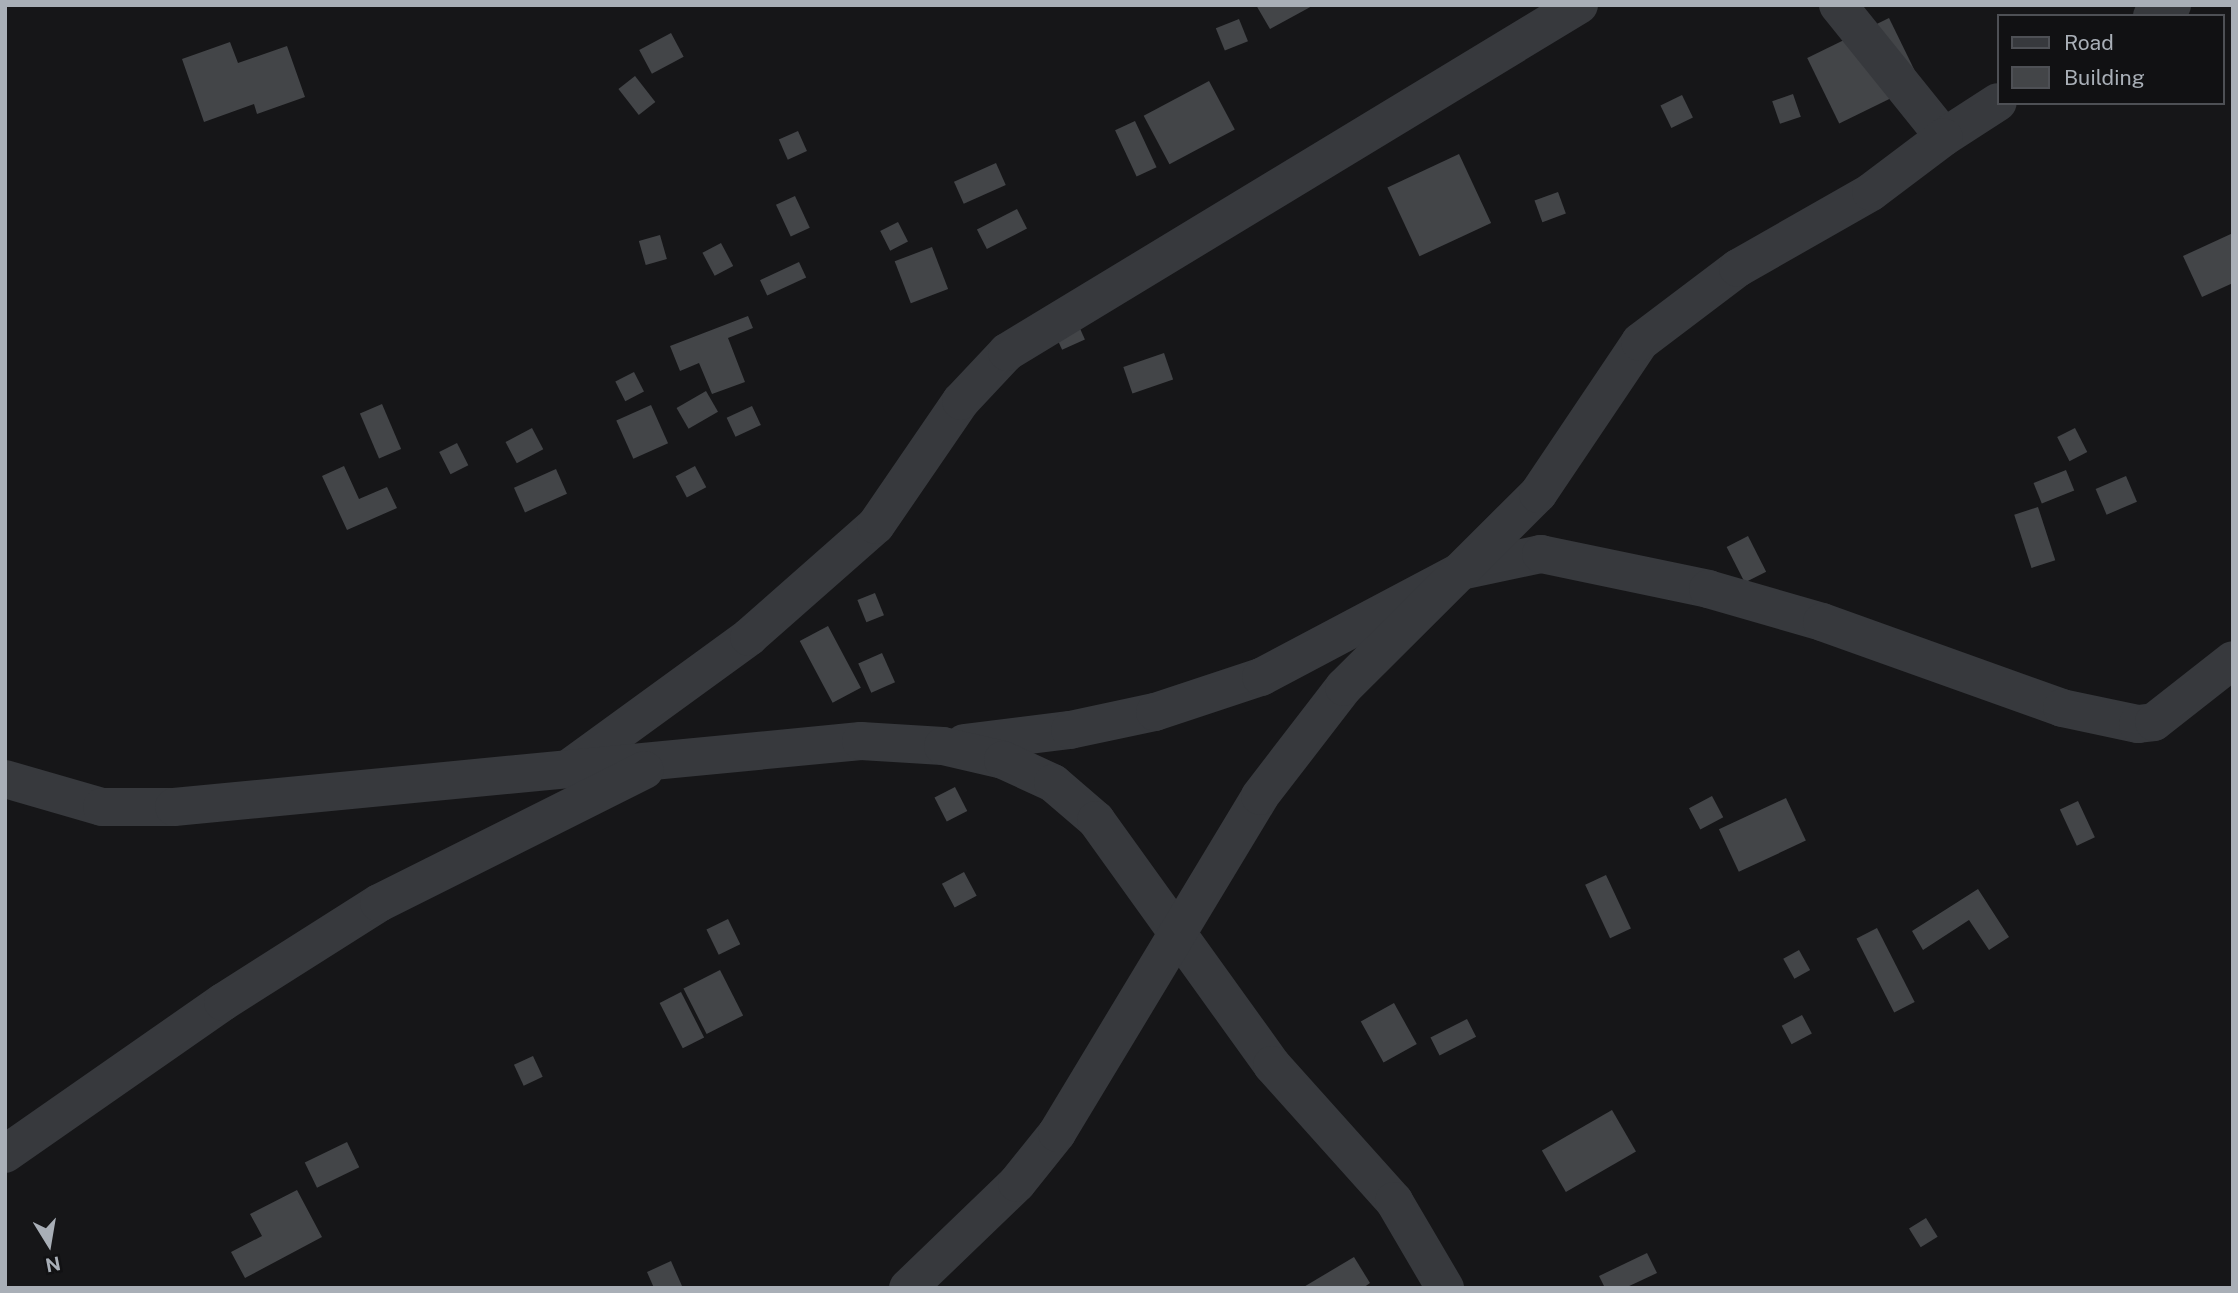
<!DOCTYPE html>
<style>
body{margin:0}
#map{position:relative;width:2238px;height:1293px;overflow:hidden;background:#161618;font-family:"Public Sans",sans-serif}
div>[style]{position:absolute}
.building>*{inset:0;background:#434548;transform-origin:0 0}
.street>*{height:38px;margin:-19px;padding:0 19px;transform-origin:19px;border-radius:19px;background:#37393d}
span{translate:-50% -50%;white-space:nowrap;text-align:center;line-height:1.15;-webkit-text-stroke:6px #111113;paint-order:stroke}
.frame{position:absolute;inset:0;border:7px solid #a9afb7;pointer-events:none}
.legend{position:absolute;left:1997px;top:14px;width:228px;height:91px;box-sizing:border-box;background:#111113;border:2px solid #4e5055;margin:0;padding:9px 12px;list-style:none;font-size:21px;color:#a9afb7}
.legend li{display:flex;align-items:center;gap:14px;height:35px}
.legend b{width:35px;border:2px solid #4e5055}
.north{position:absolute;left:14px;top:1209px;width:70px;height:70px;-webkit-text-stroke:5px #111113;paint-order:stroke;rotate:169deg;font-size:19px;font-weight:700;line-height:28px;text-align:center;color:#a9afb7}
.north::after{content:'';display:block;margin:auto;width:24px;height:32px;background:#a9afb7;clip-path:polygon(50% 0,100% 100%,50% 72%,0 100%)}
</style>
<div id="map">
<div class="building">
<i style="clip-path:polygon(1256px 5px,1314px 5px,1270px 29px)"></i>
<i style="left:1889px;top:18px;width:73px;height:91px;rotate:64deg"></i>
<i style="left:1239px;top:19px;width:24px;height:25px;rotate:68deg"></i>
<i style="left:671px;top:33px;width:27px;height:36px;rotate:62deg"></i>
<i style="clip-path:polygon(230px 42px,238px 63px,287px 46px,305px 97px,257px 114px,254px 104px,204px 122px,182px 59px)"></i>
<i style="left:635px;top:76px;width:33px;height:21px;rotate:52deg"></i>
<i style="left:1209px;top:81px;width:55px;height:74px;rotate:62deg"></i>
<i style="left:1793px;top:94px;width:24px;height:22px;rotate:71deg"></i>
<i style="left:1682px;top:95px;width:25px;height:24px;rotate:64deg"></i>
<i style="left:1135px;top:121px;width:51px;height:22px;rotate:65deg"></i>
<i style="left:798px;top:131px;width:22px;height:21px;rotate:66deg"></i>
<i style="left:1459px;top:154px;width:76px;height:79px;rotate:65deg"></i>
<i style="left:996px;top:163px;width:24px;height:46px;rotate:66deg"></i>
<i style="left:1558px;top:192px;width:23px;height:25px;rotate:70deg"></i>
<i style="left:795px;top:196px;width:35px;height:21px;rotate:65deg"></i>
<i style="left:1017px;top:209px;width:22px;height:45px;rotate:63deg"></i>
<i style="left:898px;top:222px;width:22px;height:20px;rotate:63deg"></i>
<i style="clip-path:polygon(2233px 233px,2233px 283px,2202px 297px,2183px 256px)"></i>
<i style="left:660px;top:235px;width:25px;height:22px;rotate:74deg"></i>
<i style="left:721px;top:243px;width:26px;height:21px;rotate:62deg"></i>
<i style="left:932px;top:247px;width:45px;height:40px;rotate:69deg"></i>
<i style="left:799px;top:262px;width:17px;height:43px;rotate:65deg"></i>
<i style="clip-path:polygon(748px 316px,753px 328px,728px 338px,745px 382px,712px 394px,699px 363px,680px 371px,670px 346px)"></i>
<i style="left:1078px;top:324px;width:17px;height:25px;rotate:66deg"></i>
<i style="left:1164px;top:353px;width:28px;height:43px;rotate:71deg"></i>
<i style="left:634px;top:372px;width:22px;height:21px;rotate:63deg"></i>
<i style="left:706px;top:391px;width:24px;height:34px;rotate:60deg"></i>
<i style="left:382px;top:404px;width:49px;height:24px;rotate:67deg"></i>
<i style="left:651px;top:405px;width:42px;height:38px;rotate:66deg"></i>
<i style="left:752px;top:406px;width:21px;height:28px;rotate:65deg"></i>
<i style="left:532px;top:428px;width:24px;height:30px;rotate:62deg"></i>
<i style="left:2075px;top:428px;width:27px;height:20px;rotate:63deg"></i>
<i style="left:457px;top:443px;width:25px;height:20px;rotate:63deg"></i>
<i style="clip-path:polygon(344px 466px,359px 499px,387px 487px,397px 508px,347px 530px,322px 476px)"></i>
<i style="left:695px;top:466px;width:24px;height:22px;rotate:62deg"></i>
<i style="left:556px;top:469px;width:27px;height:46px;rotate:66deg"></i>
<i style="left:2066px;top:470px;width:22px;height:35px;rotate:68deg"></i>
<i style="left:2126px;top:476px;width:28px;height:33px;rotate:67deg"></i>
<i style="left:2038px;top:507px;width:56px;height:25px;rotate:72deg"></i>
<i style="left:1748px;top:536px;width:40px;height:24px;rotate:63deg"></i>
<i style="left:875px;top:593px;width:24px;height:19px;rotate:68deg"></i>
<i style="left:828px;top:626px;width:70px;height:32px;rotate:62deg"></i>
<i style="left:882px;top:653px;width:32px;height:26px;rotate:66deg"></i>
<i style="left:955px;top:787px;width:27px;height:23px;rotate:63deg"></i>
<i style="left:1712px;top:796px;width:24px;height:26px;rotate:62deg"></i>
<i style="left:1786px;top:798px;width:47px;height:74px;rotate:65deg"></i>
<i style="left:2078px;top:801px;width:40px;height:20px;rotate:65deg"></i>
<i style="left:964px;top:872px;width:27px;height:25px;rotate:62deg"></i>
<i style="left:1606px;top:875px;width:59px;height:23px;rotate:65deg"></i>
<i style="clip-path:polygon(1978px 889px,2009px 937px,1989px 950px,1969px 920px,1923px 950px,1912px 931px)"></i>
<i style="left:728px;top:919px;width:28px;height:24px;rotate:64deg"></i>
<i style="left:1877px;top:928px;width:83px;height:23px;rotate:63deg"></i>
<i style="left:1799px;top:950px;width:23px;height:18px;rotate:61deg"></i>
<i style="left:720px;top:970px;width:51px;height:41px;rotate:63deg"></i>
<i style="left:681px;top:992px;width:51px;height:24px;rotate:63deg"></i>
<i style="left:1394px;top:1003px;width:47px;height:38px;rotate:61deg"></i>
<i style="left:1802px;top:1015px;width:21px;height:23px;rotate:62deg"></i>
<i style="left:1467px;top:1019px;width:20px;height:41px;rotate:63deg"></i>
<i style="left:533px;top:1056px;width:23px;height:21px;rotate:65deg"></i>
<i style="left:1612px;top:1110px;width:48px;height:81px;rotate:60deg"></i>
<i style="left:347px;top:1142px;width:28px;height:47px;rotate:64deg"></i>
<i style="clip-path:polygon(297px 1190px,322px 1237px,245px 1278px,231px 1252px,262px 1236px,250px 1214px)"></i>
<i style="left:1926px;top:1218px;width:22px;height:20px;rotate:58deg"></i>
<i style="clip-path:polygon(1647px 1253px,1657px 1273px,1625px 1288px,1605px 1288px,1599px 1276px)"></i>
<i style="clip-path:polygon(1354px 1257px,1370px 1283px,1363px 1288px,1302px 1288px)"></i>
<i style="clip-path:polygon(671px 1261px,682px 1286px,654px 1288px,647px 1272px)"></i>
</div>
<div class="street">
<i style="left:1838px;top:5px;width:169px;rotate:51.2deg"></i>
<i style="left:1944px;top:137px;width:64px;rotate:-32.9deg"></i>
<i style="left:2152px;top:16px;width:23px;rotate:-29deg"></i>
<i style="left:964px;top:743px;width:107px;rotate:-7deg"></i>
<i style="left:1070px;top:730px;width:87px;rotate:-12deg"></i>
<i style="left:1155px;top:712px;width:112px;rotate:-18.3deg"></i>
<i style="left:1261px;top:677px;width:226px;rotate:-27.9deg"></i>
<i style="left:1461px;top:571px;width:82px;rotate:-12deg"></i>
<i style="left:1541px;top:554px;width:171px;rotate:11.8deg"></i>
<i style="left:1708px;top:589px;width:119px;rotate:16.1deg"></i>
<i style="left:1822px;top:622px;width:255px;rotate:19.7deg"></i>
<i style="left:2062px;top:708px;width:78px;rotate:11.9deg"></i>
<i style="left:2138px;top:724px;width:16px;rotate:-7deg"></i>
<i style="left:2154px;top:722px;width:100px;rotate:-38.1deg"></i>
<i style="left:569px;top:768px;width:223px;rotate:-36deg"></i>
<i style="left:749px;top:637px;width:169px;rotate:-41.4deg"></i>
<i style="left:876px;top:525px;width:150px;rotate:-55.6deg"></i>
<i style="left:961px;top:401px;width:67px;rotate:-46.8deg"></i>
<i style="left:1007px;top:352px;width:669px;rotate:-31.24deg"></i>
<i style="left:5px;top:779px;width:101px;rotate:16.1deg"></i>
<i style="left:102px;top:807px;width:72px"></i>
<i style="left:174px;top:807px;width:690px;rotate:-5.49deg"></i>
<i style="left:861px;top:741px;width:82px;rotate:3.5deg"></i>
<i style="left:943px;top:746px;width:62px;rotate:13.1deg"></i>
<i style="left:1003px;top:760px;width:55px;rotate:24.7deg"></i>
<i style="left:1053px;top:783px;width:57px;rotate:40.7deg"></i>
<i style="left:1096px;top:820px;width:302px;rotate:54.3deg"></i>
<i style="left:1272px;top:1065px;width:183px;rotate:48.1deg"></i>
<i style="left:1394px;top:1201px;width:101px;rotate:59.6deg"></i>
<i style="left:5px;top:1154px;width:266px;rotate:-34.9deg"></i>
<i style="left:223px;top:1002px;width:185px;rotate:-32.4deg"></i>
<i style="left:379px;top:903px;width:297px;rotate:-26.6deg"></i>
<i style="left:908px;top:1288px;width:151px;rotate:-43.9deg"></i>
<i style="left:1017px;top:1183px;width:64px;rotate:-51.3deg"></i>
<i style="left:1057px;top:1133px;width:393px;rotate:-58.9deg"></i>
<i style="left:1260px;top:796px;width:138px;rotate:-52.4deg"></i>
<i style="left:1344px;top:687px;width:274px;rotate:-44.9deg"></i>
<i style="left:1538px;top:494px;width:183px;rotate:-56.1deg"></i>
<i style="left:1640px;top:342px;width:123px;rotate:-37.1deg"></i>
<i style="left:1738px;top:268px;width:153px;rotate:-29.7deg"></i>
<i style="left:1871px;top:192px;width:91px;rotate:-37deg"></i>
</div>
<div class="frame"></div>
<ul class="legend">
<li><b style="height:9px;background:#37393d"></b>Road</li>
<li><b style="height:19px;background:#434548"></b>Building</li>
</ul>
<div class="north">N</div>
</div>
